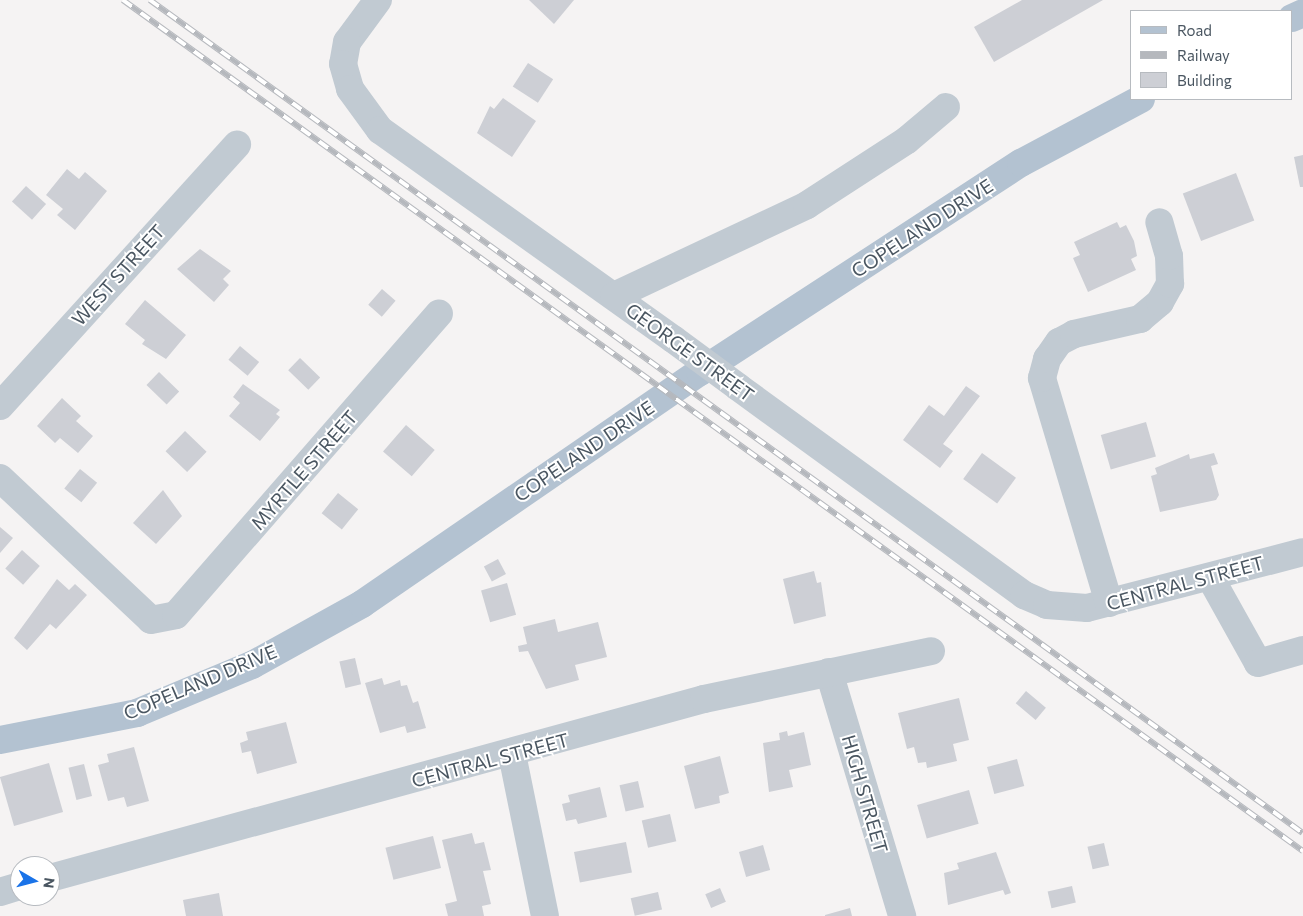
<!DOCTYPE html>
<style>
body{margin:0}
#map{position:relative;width:1303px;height:916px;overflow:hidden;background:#f5f3f3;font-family:Commissioner,sans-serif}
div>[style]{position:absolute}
.building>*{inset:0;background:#cdcfd5;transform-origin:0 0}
.minor>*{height:28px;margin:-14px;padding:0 14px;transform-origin:14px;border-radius:14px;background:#c1cad2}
.major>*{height:28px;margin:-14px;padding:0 14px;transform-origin:14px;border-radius:14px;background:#b3c2d1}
.rail>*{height:5.5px;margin-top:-2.75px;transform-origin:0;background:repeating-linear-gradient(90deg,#fff 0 11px,#b5b8bd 0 22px);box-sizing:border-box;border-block:1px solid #b5b8bd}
.minor-bridge>*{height:28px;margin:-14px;padding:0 14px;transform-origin:14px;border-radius:14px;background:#c1cad2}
span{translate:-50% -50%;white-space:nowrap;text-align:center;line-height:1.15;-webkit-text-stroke:4px #fff;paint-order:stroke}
.street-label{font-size:19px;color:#4a5661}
.legend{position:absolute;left:1130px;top:10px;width:162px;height:90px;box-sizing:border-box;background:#fff;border:1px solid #b7bbc0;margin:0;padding:6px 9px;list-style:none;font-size:15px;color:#4a5661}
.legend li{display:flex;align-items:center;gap:10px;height:25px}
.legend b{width:25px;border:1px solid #b7bbc0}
.north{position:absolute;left:10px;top:856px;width:50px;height:50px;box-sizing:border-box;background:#fff;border:1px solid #b7bbc0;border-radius:50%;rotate:98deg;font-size:14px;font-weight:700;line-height:20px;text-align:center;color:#4a5661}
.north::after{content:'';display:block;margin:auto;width:18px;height:22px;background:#1a73e8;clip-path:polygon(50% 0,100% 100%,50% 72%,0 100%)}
</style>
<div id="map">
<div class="building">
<i style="clip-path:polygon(529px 0,574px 0,554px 24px)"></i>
<i style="clip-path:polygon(1022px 0,1103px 0,994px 62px,974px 27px)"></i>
<i style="left:528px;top:63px;width:30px;height:28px;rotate:33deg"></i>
<i style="clip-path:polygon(503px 98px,536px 121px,512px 157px,477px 133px,490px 106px,494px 109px)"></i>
<i style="clip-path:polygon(1303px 155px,1303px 187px,1300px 187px,1294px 157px)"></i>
<i style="clip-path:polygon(67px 169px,79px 179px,85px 172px,107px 191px,75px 230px,57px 215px,63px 209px,46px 195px)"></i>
<i style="left:1236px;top:173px;width:51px;height:57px;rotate:69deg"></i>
<i style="left:26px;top:186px;width:27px;height:21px;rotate:42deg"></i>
<i style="clip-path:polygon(1117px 222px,1120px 228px,1126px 225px,1134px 241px,1137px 256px,1131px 259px,1136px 270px,1088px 292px,1073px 258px,1080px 255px,1074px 242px)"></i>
<i style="clip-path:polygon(200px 249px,231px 271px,223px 279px,229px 285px,214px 302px,177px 269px)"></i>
<i style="left:382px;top:289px;width:18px;height:21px;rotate:41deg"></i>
<i style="clip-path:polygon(145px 300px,186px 335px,166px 359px,142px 344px,145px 340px,125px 324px)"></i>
<i style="left:240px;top:346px;width:25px;height:18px;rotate:40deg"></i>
<i style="left:300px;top:358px;width:28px;height:17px;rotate:44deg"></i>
<i style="left:159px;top:372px;width:28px;height:18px;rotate:44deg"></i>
<i style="clip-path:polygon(243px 384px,280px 410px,276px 414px,280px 417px,260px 441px,229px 416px,240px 403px,233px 397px)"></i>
<i style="clip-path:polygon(966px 386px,980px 396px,943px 444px,953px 451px,940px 468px,903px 440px,929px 405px,944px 416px)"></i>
<i style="clip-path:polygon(62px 398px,81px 416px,76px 421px,93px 436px,78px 453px,60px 438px,55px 443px,37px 426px)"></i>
<i style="left:1146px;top:422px;width:36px;height:47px;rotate:74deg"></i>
<i style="left:406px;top:425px;width:38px;height:35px;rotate:41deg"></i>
<i style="left:185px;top:431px;width:30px;height:28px;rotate:44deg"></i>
<i style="left:982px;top:453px;width:42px;height:32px;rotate:36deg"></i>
<i style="clip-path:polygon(1214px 453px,1218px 464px,1211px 466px,1219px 495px,1216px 500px,1160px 512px,1151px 476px,1157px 474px,1155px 468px,1189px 454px,1190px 459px)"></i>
<i style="left:80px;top:469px;width:22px;height:25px;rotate:39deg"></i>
<i style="clip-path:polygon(163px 490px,182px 516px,156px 544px,133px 523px)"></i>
<i style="left:338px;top:493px;width:26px;height:26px;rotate:39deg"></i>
<i style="clip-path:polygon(0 527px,13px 538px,0 553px)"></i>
<i style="left:22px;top:550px;width:24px;height:25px;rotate:42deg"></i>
<i style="left:498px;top:559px;width:17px;height:16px;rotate:62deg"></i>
<i style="clip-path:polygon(814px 571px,817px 583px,821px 582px,826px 616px,794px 624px,783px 579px)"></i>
<i style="clip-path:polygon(57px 579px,69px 590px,75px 584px,87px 595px,56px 629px,50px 624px,27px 650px,14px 638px)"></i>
<i style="left:507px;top:583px;width:33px;height:27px;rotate:74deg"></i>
<i style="clip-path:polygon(555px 619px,558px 632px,598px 622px,607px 657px,575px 665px,579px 680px,546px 689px,528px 651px,519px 652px,518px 646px,527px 644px,523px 627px)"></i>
<i style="left:355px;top:658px;width:27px;height:16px;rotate:77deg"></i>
<i style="clip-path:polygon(382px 678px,384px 685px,400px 680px,401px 686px,407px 685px,413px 703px,418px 701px,426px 728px,407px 733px,405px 726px,380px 733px,365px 683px)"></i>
<i style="left:1026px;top:691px;width:26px;height:16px;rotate:40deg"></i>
<i style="clip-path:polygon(959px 698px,969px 740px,953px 744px,957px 761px,927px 768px,926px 762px,918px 763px,914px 747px,907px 749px,898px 713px)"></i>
<i style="clip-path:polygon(286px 722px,297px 763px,257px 774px,251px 751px,242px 753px,240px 743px,248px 740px,246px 732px)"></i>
<i style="clip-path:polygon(787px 731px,788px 736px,804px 732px,811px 765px,789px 770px,793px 787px,769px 792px,763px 743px,780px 740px,779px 733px)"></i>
<i style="clip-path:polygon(134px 747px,149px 801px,127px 807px,124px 797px,108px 801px,98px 765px,109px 762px,107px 754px)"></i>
<i style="clip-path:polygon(720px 756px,729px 793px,719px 796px,720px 803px,695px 809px,684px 766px)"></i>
<i style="left:1017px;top:759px;width:28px;height:31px;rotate:75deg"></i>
<i style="left:49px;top:763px;width:51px;height:51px;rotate:74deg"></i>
<i style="left:84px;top:764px;width:33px;height:16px;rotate:76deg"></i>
<i style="left:638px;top:781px;width:27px;height:19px;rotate:77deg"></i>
<i style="clip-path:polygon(600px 787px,607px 817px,578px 824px,576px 819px,566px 821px,562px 804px,570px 802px,568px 795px)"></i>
<i style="left:969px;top:790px;width:35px;height:54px;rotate:74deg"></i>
<i style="left:670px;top:814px;width:28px;height:29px;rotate:77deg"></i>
<i style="clip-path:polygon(472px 833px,475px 844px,484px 842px,491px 870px,483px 871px,491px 904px,482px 906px,484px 916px,448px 916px,445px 904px,457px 901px,442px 840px)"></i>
<i style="left:433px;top:836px;width:33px;height:49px;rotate:76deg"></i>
<i style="left:626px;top:842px;width:31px;height:53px;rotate:79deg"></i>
<i style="left:1104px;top:843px;width:23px;height:17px;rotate:77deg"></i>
<i style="left:763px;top:845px;width:26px;height:25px;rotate:74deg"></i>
<i style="clip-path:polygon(996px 852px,1011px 893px,1005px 895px,1003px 890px,948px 905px,944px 873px,959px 869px,957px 863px)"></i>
<i style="left:1072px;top:886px;width:17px;height:25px;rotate:77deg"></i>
<i style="left:720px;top:888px;width:15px;height:16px;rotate:67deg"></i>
<i style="left:658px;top:892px;width:18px;height:28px;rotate:77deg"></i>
<i style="clip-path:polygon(219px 893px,223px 916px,186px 916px,183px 900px)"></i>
<i style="clip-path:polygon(850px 908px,852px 916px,825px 916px,825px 915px)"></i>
</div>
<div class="minor">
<i style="left:378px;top:0;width:52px;rotate:126.4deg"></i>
<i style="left:347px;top:42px;width:22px;rotate:100deg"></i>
<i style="left:343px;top:64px;width:26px;rotate:74deg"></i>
<i style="left:350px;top:89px;width:51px;rotate:53.8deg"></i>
<i style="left:380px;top:130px;width:360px;rotate:35.5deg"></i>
<i style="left:614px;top:296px;width:213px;rotate:-25.2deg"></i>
<i style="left:807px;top:205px;width:119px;rotate:-33deg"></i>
<i style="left:907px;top:140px;width:51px;rotate:-40.2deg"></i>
<i style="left:738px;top:387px;width:354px;rotate:36deg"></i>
<i style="left:1024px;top:595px;width:25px;rotate:23deg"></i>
<i style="left:1047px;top:605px;width:40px;rotate:4.3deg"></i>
<i style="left:1087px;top:608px;width:223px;rotate:-14.5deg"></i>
<i style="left:0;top:406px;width:353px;rotate:-47.8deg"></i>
<i style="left:0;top:478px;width:207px;rotate:43.2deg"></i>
<i style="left:151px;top:620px;width:25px;rotate:-11deg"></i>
<i style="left:176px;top:615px;width:400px;rotate:-48.9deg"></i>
<i style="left:1210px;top:577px;width:98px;rotate:60.8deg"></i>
<i style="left:1258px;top:663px;width:47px;rotate:-16.1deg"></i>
<i style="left:1109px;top:603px;width:235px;rotate:-106.6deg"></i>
<i style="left:1042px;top:378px;width:20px;rotate:-75deg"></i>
<i style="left:1047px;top:359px;width:21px;rotate:-55deg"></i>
<i style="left:1059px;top:342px;width:17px;rotate:-28deg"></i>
<i style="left:1074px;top:334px;width:68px;rotate:-12.8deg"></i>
<i style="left:1140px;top:319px;width:26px;rotate:-40deg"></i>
<i style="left:1160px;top:302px;width:21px;rotate:-61deg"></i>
<i style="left:1170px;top:284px;width:28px;rotate:-92deg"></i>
<i style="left:1169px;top:256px;width:35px;rotate:-106deg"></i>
<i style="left:829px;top:672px;width:255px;rotate:73.3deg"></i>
<i style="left:512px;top:754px;width:165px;rotate:78.5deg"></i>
<i style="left:50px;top:878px;width:678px;rotate:-15.31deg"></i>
<i style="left:704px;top:699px;width:232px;rotate:-11.9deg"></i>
<i style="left:0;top:892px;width:21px;rotate:-17deg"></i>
</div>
<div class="major">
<i style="left:1292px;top:18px;width:12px;rotate:-24deg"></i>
<i style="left:0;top:740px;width:140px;rotate:-11.1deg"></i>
<i style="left:137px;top:713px;width:125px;rotate:-22.7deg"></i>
<i style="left:252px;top:665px;width:126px;rotate:-29deg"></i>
<i style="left:362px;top:604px;width:410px;rotate:-34.5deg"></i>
<i style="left:700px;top:372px;width:383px;rotate:-33.1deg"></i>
<i style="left:1021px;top:163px;width:136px;rotate:-28.1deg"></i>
</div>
<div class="rail">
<i style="left:123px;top:0;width:1455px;rotate:35.8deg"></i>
<i style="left:150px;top:0;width:1422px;rotate:35.85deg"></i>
</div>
<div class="minor-bridge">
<i style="left:673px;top:339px;width:81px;rotate:36.4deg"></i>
</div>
<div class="street-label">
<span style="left:922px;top:228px;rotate:-33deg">COPELAND DRIVE</span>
<span style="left:118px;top:275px;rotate:-48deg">WEST STREET</span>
<span style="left:690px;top:352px;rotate:36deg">GEORGE STREET</span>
<span style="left:584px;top:451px;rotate:-34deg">COPELAND DRIVE</span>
<span style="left:304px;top:470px;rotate:-49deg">MYRTLE STREET</span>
<span style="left:1185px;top:583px;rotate:-15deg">CENTRAL STREET</span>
<span style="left:200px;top:682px;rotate:-23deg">COPELAND DRIVE</span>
<span style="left:490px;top:760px;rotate:-15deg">CENTRAL STREET</span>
<span style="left:865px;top:794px;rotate:74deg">HIGH STREET</span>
</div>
<ul class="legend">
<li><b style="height:6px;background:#b3c2d1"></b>Road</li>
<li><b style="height:6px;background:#b5b8bd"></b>Railway</li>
<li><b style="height:14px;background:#cdcfd5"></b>Building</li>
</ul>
<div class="north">N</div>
</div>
